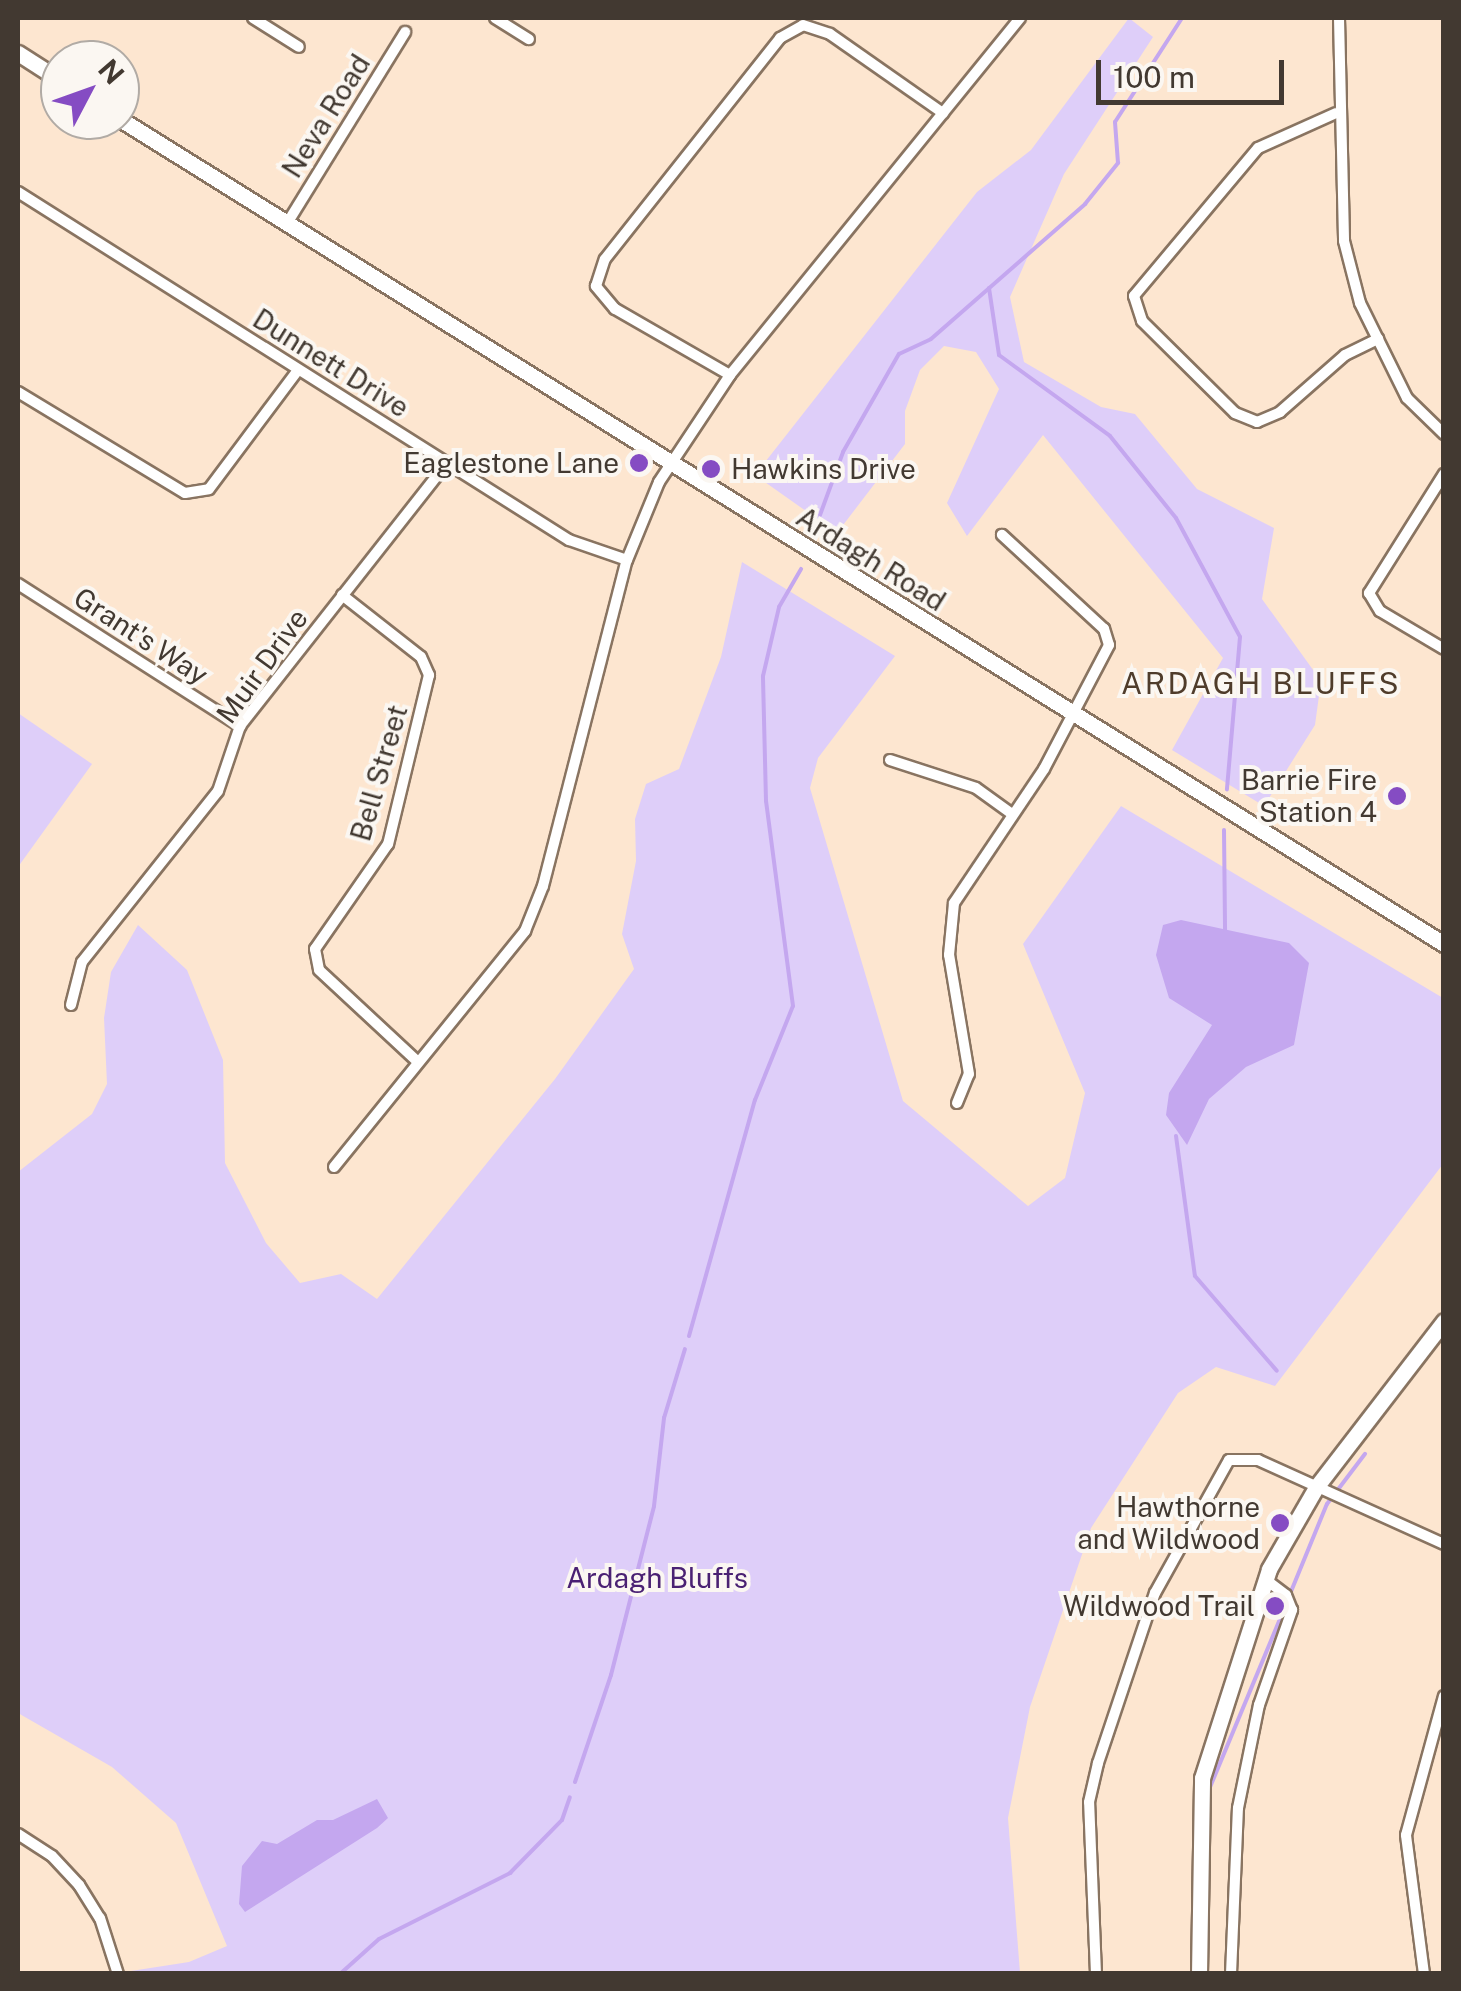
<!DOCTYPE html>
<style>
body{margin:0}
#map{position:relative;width:1461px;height:1991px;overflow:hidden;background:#fde6d0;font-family:"Public Sans",sans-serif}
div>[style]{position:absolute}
.green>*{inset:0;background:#decef9}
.water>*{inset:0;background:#c4a7ef}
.stream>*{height:4px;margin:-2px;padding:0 2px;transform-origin:2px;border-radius:2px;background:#c4a7ef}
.roads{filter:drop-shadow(2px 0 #897461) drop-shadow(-2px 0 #897461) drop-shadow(0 2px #897461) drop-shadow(0 -2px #897461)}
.street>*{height:10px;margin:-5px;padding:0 5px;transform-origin:5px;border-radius:5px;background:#fff}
.secondary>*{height:15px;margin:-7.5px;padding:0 7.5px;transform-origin:7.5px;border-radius:7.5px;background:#fff}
.dots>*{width:28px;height:28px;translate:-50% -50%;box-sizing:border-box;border:5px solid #fbf7f2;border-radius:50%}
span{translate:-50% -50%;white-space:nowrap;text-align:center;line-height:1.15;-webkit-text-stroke:8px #fbf7f2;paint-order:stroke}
.street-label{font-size:28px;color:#423931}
.poi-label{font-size:28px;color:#423931}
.right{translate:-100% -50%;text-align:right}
.left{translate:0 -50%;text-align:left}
.park-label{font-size:28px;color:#4a2173}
.neighbourhood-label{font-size:30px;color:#4f3c2b;letter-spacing:2.5px}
.frame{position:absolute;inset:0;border:20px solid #423931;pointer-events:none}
.north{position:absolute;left:40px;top:40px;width:100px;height:100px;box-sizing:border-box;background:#fbf7f2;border:2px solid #b1aba5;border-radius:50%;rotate:49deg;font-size:28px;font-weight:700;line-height:40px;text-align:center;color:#423931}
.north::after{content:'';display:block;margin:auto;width:35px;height:45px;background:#854cc3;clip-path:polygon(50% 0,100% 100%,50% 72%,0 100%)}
.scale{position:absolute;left:1096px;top:60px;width:188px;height:45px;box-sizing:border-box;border:5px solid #423931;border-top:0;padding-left:12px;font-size:30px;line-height:35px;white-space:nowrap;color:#423931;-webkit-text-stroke:8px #fbf7f2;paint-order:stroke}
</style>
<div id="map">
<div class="green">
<i style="clip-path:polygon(1129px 18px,1153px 37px,1064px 174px,1010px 297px,1024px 362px,1101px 407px,1135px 414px,1197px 489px,1274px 528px,1262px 599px,1321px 681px,1315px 725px,1264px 806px,1172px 750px,1223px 658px,1043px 435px,967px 536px,947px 503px,999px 389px,976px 352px,944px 346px,920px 370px,905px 411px,905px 444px,837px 533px,755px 475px,977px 192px,1031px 150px)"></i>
<i style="clip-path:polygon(742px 562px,895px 656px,818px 758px,810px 788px,903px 1101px,1028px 1206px,1065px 1178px,1085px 1093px,1023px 944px,1121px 806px,1443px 998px,1443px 1164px,1275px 1386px,1216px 1367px,1178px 1393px,1091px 1528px,1030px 1707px,1008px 1818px,1020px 1973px,118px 1973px,189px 1962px,227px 1946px,176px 1823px,112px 1767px,18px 1713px,18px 1172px,92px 1114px,107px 1084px,104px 1018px,111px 972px,138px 925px,187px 970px,223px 1060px,225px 1163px,266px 1243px,300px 1283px,341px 1274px,377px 1299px,555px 1079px,634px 969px,622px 934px,636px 861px,635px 819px,646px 784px,679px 769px,721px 657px)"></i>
<i style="clip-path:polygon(18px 713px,92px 764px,18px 867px)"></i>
</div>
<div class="water">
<i style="clip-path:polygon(1181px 920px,1289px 943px,1309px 963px,1294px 1045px,1246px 1067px,1209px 1099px,1187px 1145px,1166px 1115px,1169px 1093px,1212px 1025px,1169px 998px,1156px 955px,1163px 925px)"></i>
<i style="clip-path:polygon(377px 1799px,388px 1818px,377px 1828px,245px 1912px,239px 1904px,242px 1866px,262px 1841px,277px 1844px,317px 1820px,333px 1820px)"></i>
</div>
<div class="stream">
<i style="left:989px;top:288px;width:68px;rotate:81.5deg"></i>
<i style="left:999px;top:355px;width:137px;rotate:36.1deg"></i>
<i style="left:1110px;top:436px;width:105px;rotate:51.2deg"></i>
<i style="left:1176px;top:518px;width:135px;rotate:61.7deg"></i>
<i style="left:1240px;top:637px;width:153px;rotate:94.9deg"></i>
<i style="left:820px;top:515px;width:67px;rotate:-69.9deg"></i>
<i style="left:843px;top:452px;width:113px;rotate:-60.3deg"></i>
<i style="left:899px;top:354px;width:35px;rotate:-25deg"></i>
<i style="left:931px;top:339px;width:205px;rotate:-41.2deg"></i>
<i style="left:1085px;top:204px;width:53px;rotate:-51.2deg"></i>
<i style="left:1118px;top:163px;width:41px;rotate:-94.2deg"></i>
<i style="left:1115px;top:122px;width:124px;rotate:-57.2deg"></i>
<i style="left:1224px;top:830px;width:100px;rotate:89.4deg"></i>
<i style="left:1176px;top:1136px;width:141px;rotate:82.3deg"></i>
<i style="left:1195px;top:1276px;width:125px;rotate:49.2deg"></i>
<i style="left:689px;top:1336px;width:245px;rotate:-74.4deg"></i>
<i style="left:755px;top:1100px;width:101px;rotate:-68deg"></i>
<i style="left:793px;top:1006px;width:207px;rotate:-97.5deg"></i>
<i style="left:766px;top:801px;width:125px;rotate:-91.4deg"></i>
<i style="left:763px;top:676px;width:71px;rotate:-76.9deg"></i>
<i style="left:779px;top:607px;width:44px;rotate:-59.9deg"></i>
<i style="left:1290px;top:1594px;width:97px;rotate:-67.7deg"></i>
<i style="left:1327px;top:1504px;width:63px;rotate:-52.8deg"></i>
<i style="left:575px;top:1782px;width:113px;rotate:-71.4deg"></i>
<i style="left:611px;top:1675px;width:174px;rotate:-75.7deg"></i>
<i style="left:654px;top:1506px;width:89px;rotate:-83.5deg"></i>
<i style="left:664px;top:1418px;width:72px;rotate:-73.1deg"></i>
<i style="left:1208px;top:1792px;width:206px;rotate:-67.4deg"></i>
<i style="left:340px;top:1974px;width:52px;rotate:-41.9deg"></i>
<i style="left:379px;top:1939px;width:147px;rotate:-26.7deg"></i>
<i style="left:510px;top:1873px;width:74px;rotate:-45.5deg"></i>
<i style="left:562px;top:1820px;width:24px;rotate:-71deg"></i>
</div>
<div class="roads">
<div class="street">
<i style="left:253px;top:18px;width:54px;rotate:32.2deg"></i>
<i style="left:495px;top:18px;width:40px;rotate:32deg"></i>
<i style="left:1339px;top:18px;width:223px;rotate:88.7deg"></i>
<i style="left:1344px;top:241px;width:64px;rotate:75.5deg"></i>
<i style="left:1360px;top:303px;width:106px;rotate:63.7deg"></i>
<i style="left:1407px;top:398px;width:52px;rotate:44.2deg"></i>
<i style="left:1336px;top:113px;width:85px;rotate:155.8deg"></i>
<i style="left:1258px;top:148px;width:193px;rotate:130deg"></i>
<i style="left:1134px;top:296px;width:26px;rotate:72deg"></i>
<i style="left:1142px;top:321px;width:131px;rotate:44.7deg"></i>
<i style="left:1235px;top:413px;width:24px;rotate:22deg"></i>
<i style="left:1257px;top:422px;width:25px;rotate:-23deg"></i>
<i style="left:1280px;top:412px;width:86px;rotate:-41.2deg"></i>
<i style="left:1345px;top:355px;width:37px;rotate:-26deg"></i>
<i style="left:18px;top:192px;width:652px;rotate:32.28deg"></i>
<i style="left:569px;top:540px;width:61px;rotate:19deg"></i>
<i style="left:286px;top:225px;width:227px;rotate:-58.3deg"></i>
<i style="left:730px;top:375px;width:133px;rotate:-150.1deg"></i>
<i style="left:615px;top:309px;width:30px;rotate:-130deg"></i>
<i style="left:596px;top:286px;width:28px;rotate:-72deg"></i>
<i style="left:605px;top:259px;width:282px;rotate:-51.6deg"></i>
<i style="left:780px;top:38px;width:26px;rotate:-29deg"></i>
<i style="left:803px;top:25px;width:28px;rotate:18deg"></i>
<i style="left:830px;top:34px;width:138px;rotate:35deg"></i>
<i style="left:18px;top:392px;width:195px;rotate:31.2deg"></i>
<i style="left:185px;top:493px;width:24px;rotate:-9deg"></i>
<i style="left:209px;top:489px;width:149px;rotate:-53.2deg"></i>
<i style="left:1444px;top:474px;width:141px;rotate:122.2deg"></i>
<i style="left:1369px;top:593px;width:21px;rotate:59deg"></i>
<i style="left:1380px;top:611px;width:74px;rotate:30.7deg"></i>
<i style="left:18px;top:584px;width:264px;rotate:32.6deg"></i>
<i style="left:342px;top:595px;width:100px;rotate:38.1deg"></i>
<i style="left:421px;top:657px;width:20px;rotate:66deg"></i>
<i style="left:429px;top:675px;width:174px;rotate:103.6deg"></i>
<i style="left:388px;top:844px;width:128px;rotate:124.8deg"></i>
<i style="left:315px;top:949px;width:21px;rotate:79deg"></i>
<i style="left:319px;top:970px;width:134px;rotate:42.9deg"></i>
<i style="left:890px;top:760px;width:90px;rotate:18deg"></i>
<i style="left:976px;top:788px;width:44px;rotate:35.8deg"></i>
<i style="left:71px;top:1005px;width:44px;rotate:-75.7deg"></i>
<i style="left:82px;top:962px;width:218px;rotate:-51.5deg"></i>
<i style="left:218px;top:791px;width:69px;rotate:-71.3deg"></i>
<i style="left:240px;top:726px;width:335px;rotate:-51.8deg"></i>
<i style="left:957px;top:1103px;width:31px;rotate:-68deg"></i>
<i style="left:969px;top:1074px;width:121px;rotate:-99.5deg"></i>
<i style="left:949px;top:955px;width:52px;rotate:-84.5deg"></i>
<i style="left:954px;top:903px;width:161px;rotate:-56.1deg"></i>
<i style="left:1044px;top:769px;width:140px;rotate:-62.3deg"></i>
<i style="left:1109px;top:645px;width:17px;rotate:-107deg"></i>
<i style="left:1104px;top:629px;width:139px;rotate:-137.3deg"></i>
<i style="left:334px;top:1167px;width:304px;rotate:-51deg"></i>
<i style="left:525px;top:931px;width:48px;rotate:-68.2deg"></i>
<i style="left:543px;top:886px;width:337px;rotate:-75.6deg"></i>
<i style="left:627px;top:560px;width:84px;rotate:-67.7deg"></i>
<i style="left:659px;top:482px;width:128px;rotate:-56.4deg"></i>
<i style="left:730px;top:375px;width:460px;rotate:-50.9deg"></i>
<i style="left:18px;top:1834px;width:40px;rotate:32.9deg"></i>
<i style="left:52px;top:1856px;width:40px;rotate:47deg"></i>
<i style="left:79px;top:1885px;width:39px;rotate:58deg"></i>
<i style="left:100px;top:1918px;width:59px;rotate:72.2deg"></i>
<i style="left:1096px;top:1974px;width:172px;rotate:-92.3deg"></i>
<i style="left:1089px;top:1802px;width:40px;rotate:-77deg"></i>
<i style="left:1098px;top:1763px;width:179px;rotate:-71.5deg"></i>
<i style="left:1155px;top:1593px;width:152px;rotate:-60.9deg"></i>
<i style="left:1229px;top:1460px;width:29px"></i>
<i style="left:1258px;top:1460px;width:204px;rotate:24.3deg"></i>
<i style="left:1231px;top:1974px;width:166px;rotate:-87.6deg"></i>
<i style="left:1238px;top:1808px;width:105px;rotate:-78.5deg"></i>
<i style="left:1259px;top:1705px;width:101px;rotate:-70.8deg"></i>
<i style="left:1292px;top:1610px;width:16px;rotate:-112deg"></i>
<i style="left:1286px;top:1595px;width:26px;rotate:-143deg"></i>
<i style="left:1424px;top:1974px;width:140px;rotate:-97.4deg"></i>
<i style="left:1406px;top:1835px;width:144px;rotate:-74.7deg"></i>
</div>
<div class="secondary">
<i style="left:18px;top:53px;width:50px;rotate:32.7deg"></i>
<i style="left:120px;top:119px;width:1560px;rotate:31.93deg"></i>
<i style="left:1199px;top:1974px;width:196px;rotate:-89.1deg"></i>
<i style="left:1202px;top:1778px;width:219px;rotate:-72.2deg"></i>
<i style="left:1269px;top:1569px;width:96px;rotate:-60deg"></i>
<i style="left:1317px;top:1486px;width:208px;rotate:-52.4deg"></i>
</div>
</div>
<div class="dots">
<i style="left:639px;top:463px;background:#854cc3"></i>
<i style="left:711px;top:469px;background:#854cc3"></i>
<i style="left:1397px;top:796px;background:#854cc3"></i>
<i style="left:1280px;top:1523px;background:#854cc3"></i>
<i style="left:1275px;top:1606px;background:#854cc3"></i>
</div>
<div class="street-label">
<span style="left:326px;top:116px;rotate:-58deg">Neva Road</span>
<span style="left:331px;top:363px;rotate:32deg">Dunnett Drive</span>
<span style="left:871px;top:559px;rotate:32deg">Ardagh Road</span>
<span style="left:141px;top:636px;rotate:33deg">Grant's Way</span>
<span style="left:262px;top:666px;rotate:-54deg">Muir Drive</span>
<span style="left:379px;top:773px;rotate:-74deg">Bell Street</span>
</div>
<div class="poi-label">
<span class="right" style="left:619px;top:463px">Eaglestone Lane</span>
<span class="left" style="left:731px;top:469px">Hawkins Drive</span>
<span class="right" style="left:1377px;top:796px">Barrie Fire<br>Station 4</span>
<span class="right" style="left:1260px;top:1523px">Hawthorne<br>and Wildwood</span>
<span class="right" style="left:1255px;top:1606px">Wildwood Trail</span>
</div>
<div class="park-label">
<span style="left:657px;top:1578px">Ardagh Bluffs</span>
</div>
<div class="neighbourhood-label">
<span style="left:1261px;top:683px">ARDAGH BLUFFS</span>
</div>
<div class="frame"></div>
<div class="north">N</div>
<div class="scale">100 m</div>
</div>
